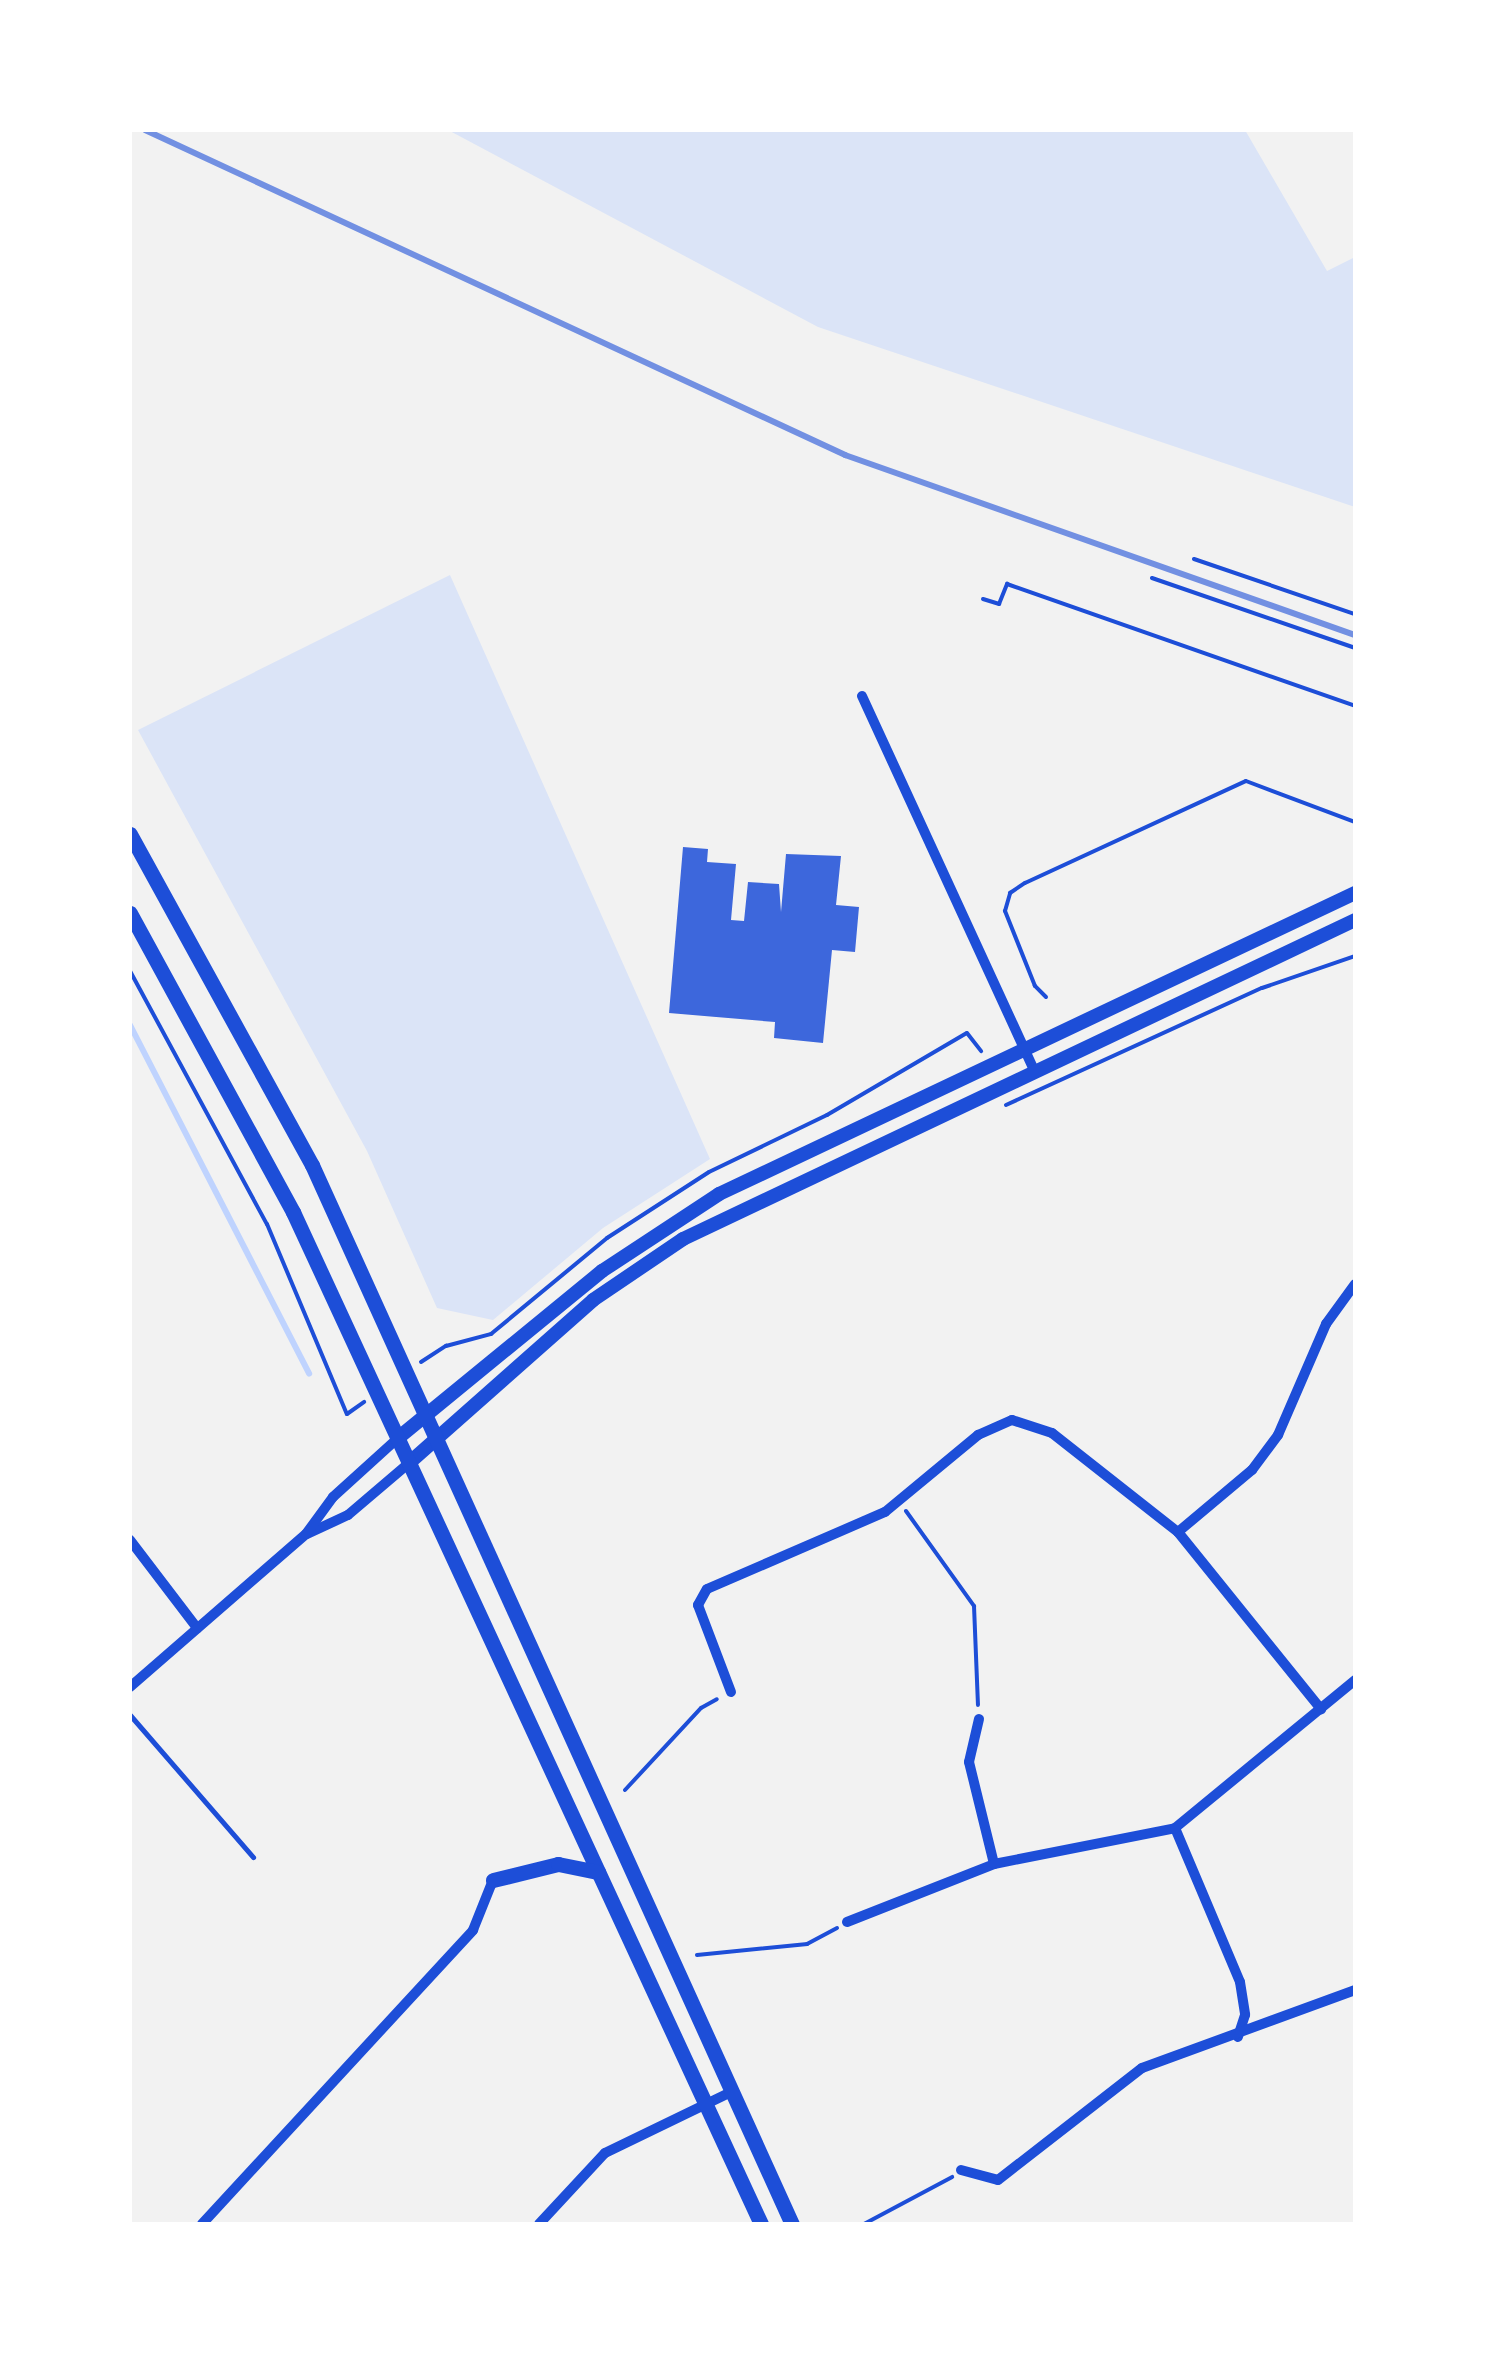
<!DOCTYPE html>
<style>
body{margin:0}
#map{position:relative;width:1485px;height:2354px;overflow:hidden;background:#f2f2f2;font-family:"Alegreya Sans",sans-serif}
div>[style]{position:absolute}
.green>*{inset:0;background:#dbe4f7}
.stream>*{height:6px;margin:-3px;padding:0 3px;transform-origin:3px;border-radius:3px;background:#bfd3fe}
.building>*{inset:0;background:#3d67dc}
.path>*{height:4px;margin:-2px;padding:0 2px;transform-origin:2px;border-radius:2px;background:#1d4ed8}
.service>*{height:5px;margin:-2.5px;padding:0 2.5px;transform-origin:2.5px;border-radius:2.5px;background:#1d4ed8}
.minor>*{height:10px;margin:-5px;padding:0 5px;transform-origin:5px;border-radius:5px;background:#1d4ed8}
.tertiary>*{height:14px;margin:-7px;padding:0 7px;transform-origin:7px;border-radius:7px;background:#1d4ed8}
.secondary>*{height:15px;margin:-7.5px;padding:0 7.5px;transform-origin:7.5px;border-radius:7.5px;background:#1d4ed8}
.rail>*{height:6px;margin:-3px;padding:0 3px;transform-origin:3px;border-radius:3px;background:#7290e2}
span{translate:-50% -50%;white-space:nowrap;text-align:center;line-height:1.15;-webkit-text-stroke:10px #fff;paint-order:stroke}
.frame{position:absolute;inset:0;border:132px solid #fff;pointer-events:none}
</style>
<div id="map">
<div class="green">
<i style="clip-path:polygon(448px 130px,1245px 130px,1327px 271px,1355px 257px,1355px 507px,818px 327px)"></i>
<i style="clip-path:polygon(450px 575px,710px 1159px,603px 1228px,493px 1320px,437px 1308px,367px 1151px,138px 730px)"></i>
</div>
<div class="stream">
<i style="left:130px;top:1025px;width:392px;rotate:62.8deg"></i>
</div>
<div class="building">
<i style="clip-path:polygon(683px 847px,708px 849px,707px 862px,736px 864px,731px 920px,744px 921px,748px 882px,779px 884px,781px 912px,786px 854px,841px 856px,836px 905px,859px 907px,855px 952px,832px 950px,823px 1043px,774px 1038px,775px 1022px,669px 1013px)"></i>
</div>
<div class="path">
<i style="left:1194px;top:559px;width:170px;rotate:18.9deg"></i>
<i style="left:1152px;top:578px;width:215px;rotate:19deg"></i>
<i style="left:983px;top:599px;width:17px;rotate:17deg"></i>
<i style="left:999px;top:604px;width:22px;rotate:-68deg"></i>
<i style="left:1007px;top:584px;width:369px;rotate:19.3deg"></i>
<i style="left:130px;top:971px;width:288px;rotate:61.6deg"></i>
<i style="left:267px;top:1224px;width:206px;rotate:67.2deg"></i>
<i style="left:347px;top:1414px;width:21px;rotate:-35deg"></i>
<i style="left:1046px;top:997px;width:16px;rotate:-135deg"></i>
<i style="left:1035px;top:986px;width:81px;rotate:-111.8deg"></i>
<i style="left:1005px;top:911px;width:19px;rotate:-74deg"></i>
<i style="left:1010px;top:893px;width:18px;rotate:-34deg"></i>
<i style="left:1025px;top:883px;width:243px;rotate:-24.8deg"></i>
<i style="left:1246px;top:781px;width:116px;rotate:20.6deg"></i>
<i style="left:1006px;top:1105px;width:281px;rotate:-24.6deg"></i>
<i style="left:1262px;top:988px;width:98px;rotate:-19deg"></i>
<i style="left:421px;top:1362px;width:30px;rotate:-33deg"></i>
<i style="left:446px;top:1346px;width:47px;rotate:-14.9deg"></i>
<i style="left:491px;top:1334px;width:151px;rotate:-39.6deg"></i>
<i style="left:607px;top:1238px;width:121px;rotate:-32.9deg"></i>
<i style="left:709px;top:1172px;width:131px;rotate:-25.8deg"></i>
<i style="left:827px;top:1115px;width:162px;rotate:-30.4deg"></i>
<i style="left:967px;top:1033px;width:23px;rotate:52deg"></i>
<i style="left:906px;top:1511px;width:117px;rotate:54.4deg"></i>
<i style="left:974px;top:1606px;width:99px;rotate:87.7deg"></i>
<i style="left:625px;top:1790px;width:112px;rotate:-47.2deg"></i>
<i style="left:701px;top:1708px;width:18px;rotate:-29deg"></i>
<i style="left:697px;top:1955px;width:111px;rotate:-5.7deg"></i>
<i style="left:807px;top:1944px;width:34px;rotate:-28deg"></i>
<i style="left:864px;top:2224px;width:100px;rotate:-28.1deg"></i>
</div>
<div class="service">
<i style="left:130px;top:1715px;width:188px;rotate:49.1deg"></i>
</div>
<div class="minor">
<i style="left:862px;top:696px;width:412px;rotate:65.3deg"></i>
<i style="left:1178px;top:1532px;width:97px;rotate:-40deg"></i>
<i style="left:1252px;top:1470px;width:44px;rotate:-53.4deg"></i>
<i style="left:1278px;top:1435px;width:121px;rotate:-66.6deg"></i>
<i style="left:1326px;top:1324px;width:49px;rotate:-54.1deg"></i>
<i style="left:307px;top:1534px;width:45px;rotate:-24.9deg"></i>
<i style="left:348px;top:1515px;width:80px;rotate:-40.4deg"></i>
<i style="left:130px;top:1540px;width:111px;rotate:52.7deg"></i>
<i style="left:130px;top:1687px;width:233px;rotate:-41deg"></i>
<i style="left:306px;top:1534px;width:46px;rotate:-53.9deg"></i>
<i style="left:333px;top:1497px;width:88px;rotate:-42.2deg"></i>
<i style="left:731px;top:1692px;width:93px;rotate:-110.8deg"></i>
<i style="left:698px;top:1605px;width:18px;rotate:-61deg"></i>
<i style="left:707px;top:1589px;width:194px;rotate:-23.4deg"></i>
<i style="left:885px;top:1512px;width:121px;rotate:-39.6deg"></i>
<i style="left:978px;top:1435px;width:37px;rotate:-24deg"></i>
<i style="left:1012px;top:1420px;width:42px;rotate:18deg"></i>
<i style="left:1052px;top:1433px;width:160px;rotate:38.2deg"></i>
<i style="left:1178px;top:1532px;width:228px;rotate:51.1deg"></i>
<i style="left:979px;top:1719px;width:44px;rotate:103.1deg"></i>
<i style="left:969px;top:1762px;width:105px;rotate:76.2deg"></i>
<i style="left:1175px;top:1828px;width:167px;rotate:67.1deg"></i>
<i style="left:1240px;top:1982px;width:33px;rotate:81deg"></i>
<i style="left:1245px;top:2015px;width:23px;rotate:108deg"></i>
<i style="left:847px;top:1922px;width:158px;rotate:-21.5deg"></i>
<i style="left:994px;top:1864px;width:185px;rotate:-11.2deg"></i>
<i style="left:1175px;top:1828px;width:233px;rotate:-39.4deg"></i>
<i style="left:961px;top:2170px;width:38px;rotate:15deg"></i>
<i style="left:998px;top:2180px;width:182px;rotate:-37.9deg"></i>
<i style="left:1142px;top:2068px;width:227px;rotate:-20.1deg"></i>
<i style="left:202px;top:2224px;width:400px;rotate:-47.3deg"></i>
<i style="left:473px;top:1930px;width:54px;rotate:-68.2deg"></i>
<i style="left:539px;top:2224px;width:97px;rotate:-47.1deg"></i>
<i style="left:605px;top:2153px;width:140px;rotate:-25.8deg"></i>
</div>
<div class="tertiary">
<i style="left:398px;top:1438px;width:264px;rotate:-39.3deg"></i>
<i style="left:602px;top:1271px;width:140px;rotate:-33.3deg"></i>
<i style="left:719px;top:1194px;width:704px;rotate:-25.33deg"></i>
<i style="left:409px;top:1463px;width:246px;rotate:-41.5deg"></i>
<i style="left:593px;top:1300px;width:109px;rotate:-34.1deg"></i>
<i style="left:683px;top:1239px;width:744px;rotate:-25.39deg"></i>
</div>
<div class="secondary">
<i style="left:130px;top:834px;width:378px;rotate:61.2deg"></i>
<i style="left:312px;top:1165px;width:1163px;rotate:65.62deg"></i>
<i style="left:130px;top:913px;width:341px;rotate:61.4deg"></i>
<i style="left:293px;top:1212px;width:1115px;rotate:65.18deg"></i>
<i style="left:493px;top:1880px;width:67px;rotate:-13.8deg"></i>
<i style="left:558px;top:1864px;width:41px;rotate:11.3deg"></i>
</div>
<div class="rail">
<i style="left:145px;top:130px;width:772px;rotate:24.9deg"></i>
<i style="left:845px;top:455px;width:541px;rotate:19.44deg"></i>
</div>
<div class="frame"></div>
</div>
